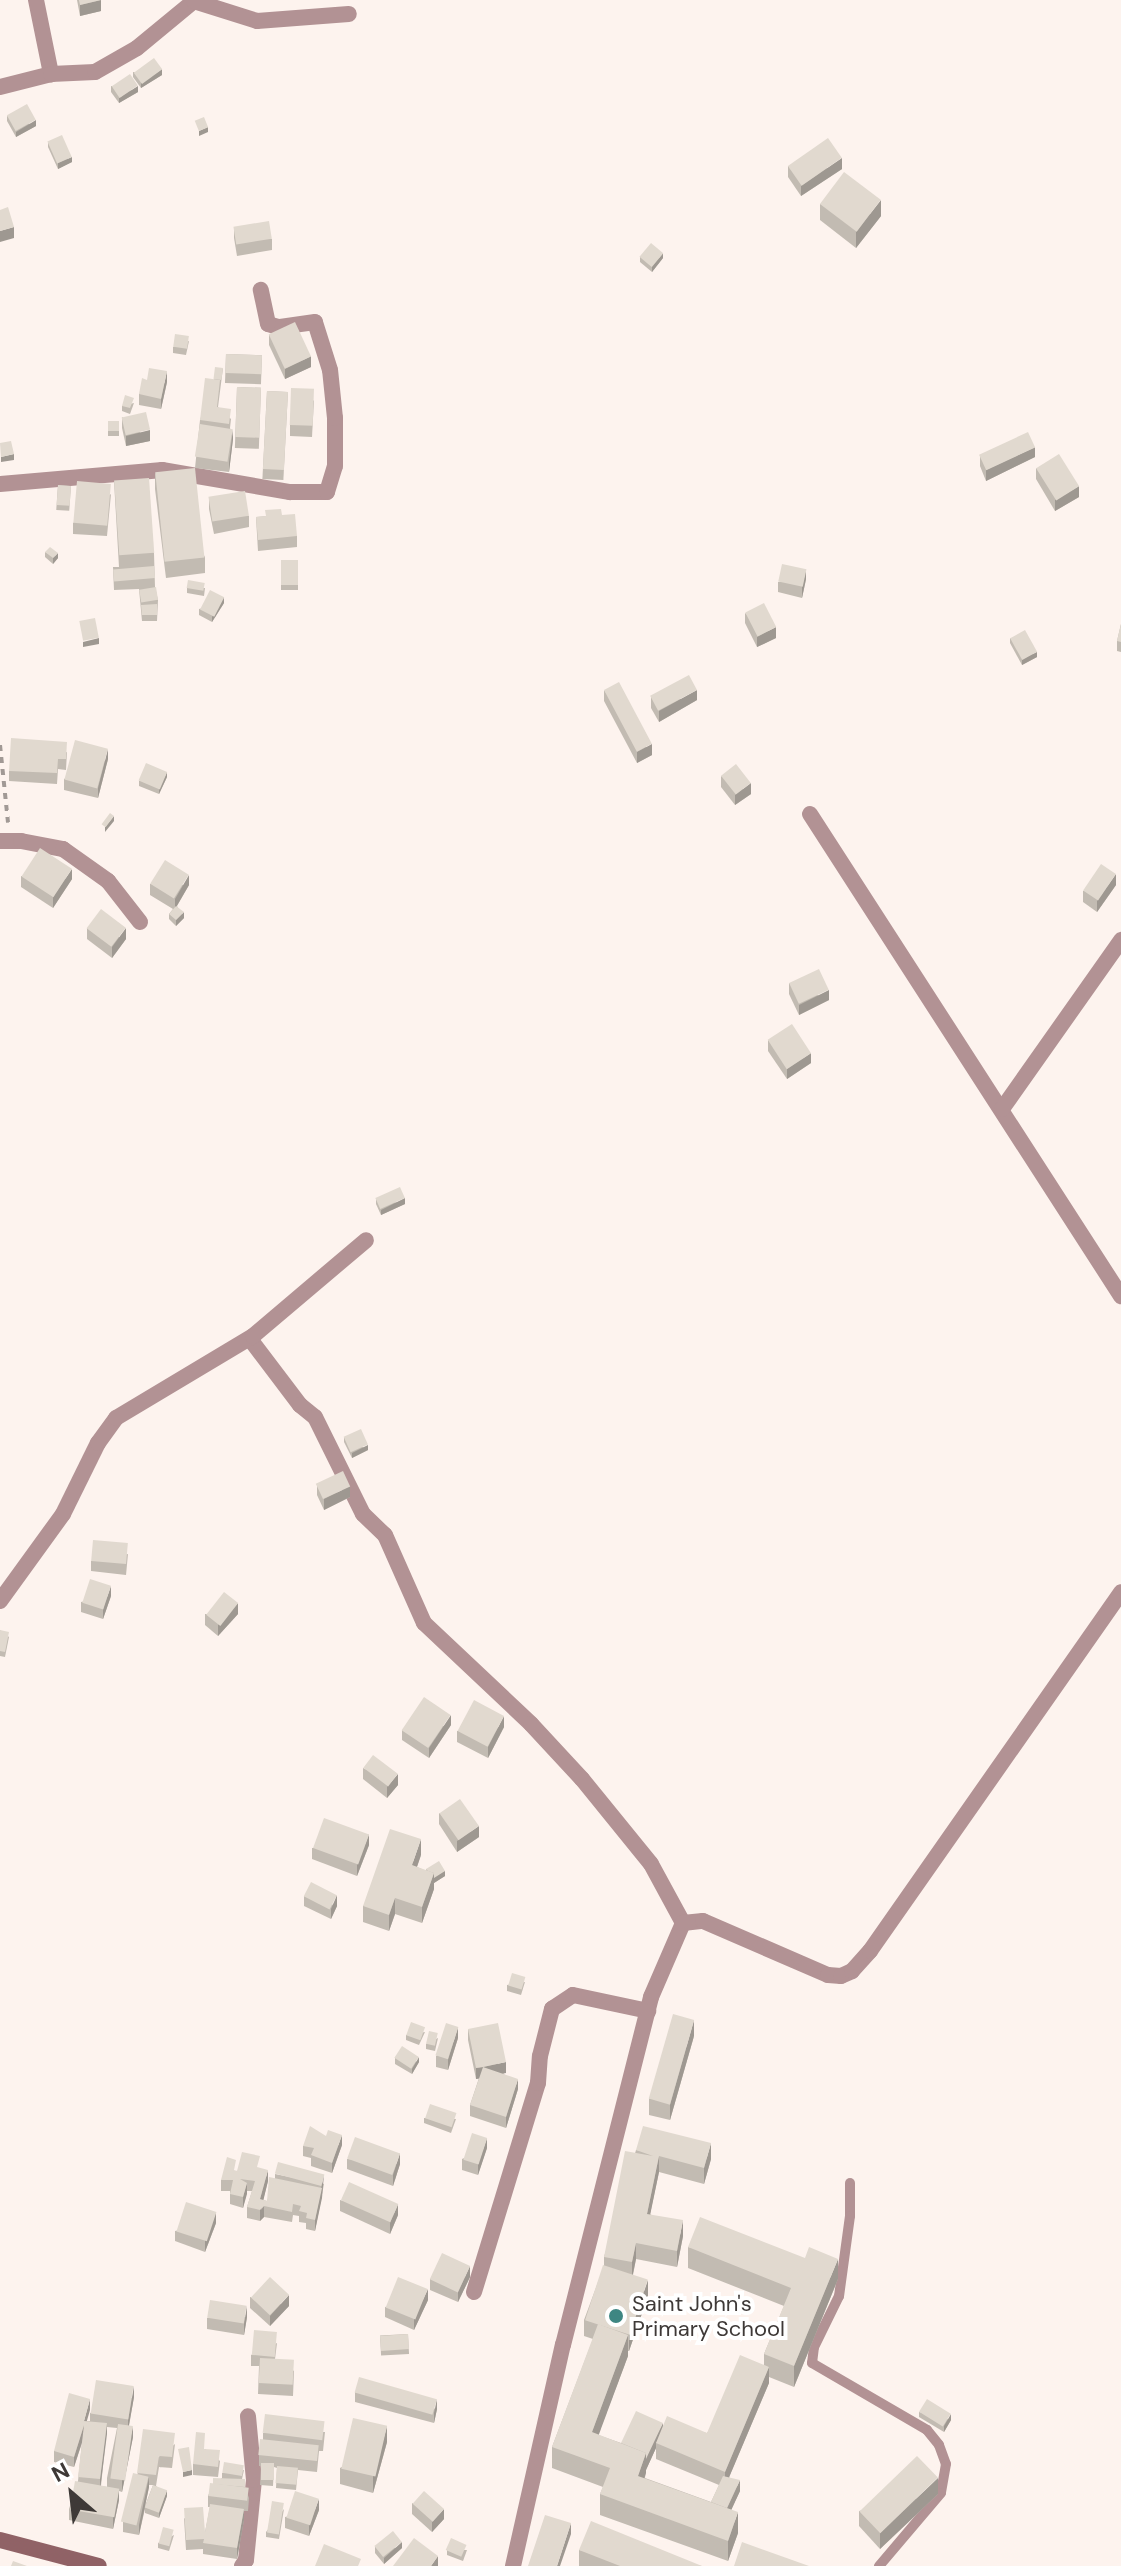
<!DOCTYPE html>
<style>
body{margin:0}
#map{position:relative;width:1121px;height:2566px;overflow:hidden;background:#fdf3ee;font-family:"DM Sans",sans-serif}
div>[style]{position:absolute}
.path>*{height:4px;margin-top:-2px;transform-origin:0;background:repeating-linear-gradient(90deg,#a19995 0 6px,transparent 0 12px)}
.lane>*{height:10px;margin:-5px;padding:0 5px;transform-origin:5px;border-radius:5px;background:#b29294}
.street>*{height:16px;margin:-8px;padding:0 8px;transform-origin:8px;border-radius:8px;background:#b29294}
.secondary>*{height:16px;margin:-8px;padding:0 8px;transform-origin:8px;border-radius:8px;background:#906266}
.wall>*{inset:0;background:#c2bbb2;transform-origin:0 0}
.shaded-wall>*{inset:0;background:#9e9891}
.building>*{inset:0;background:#e1d9cf;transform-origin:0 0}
.dots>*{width:22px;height:22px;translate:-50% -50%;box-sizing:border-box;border:4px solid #fff;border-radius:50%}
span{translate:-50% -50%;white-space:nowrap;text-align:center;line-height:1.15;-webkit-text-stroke:8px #fff;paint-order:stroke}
.poi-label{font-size:22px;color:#3e3937}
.left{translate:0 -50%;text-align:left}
.north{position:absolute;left:32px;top:2454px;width:80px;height:80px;-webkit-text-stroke:6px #fff;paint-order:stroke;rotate:332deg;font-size:22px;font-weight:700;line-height:32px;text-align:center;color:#3e3937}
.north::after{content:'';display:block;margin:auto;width:28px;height:36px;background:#3e3937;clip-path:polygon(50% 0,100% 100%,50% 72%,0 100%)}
</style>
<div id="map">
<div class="path">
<i style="left:0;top:745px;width:78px;rotate:84.1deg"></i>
</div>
<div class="lane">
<i style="left:850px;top:2183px;width:33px;rotate:90deg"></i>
<i style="left:850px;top:2216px;width:81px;rotate:97.8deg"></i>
<i style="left:839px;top:2296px;width:57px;rotate:116.1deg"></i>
<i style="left:814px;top:2347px;width:16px;rotate:97deg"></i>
<i style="left:812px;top:2363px;width:133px;rotate:30.2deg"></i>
<i style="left:927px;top:2430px;width:19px;rotate:51deg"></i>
<i style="left:939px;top:2445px;width:20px;rotate:70deg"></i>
<i style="left:946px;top:2464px;width:29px;rotate:100deg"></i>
<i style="left:941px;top:2493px;width:96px;rotate:130.3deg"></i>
</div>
<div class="street">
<i style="left:36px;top:0;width:76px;rotate:78.5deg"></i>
<i style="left:0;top:87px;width:53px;rotate:-14.3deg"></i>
<i style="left:51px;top:74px;width:44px;rotate:-2.6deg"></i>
<i style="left:95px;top:72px;width:48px;rotate:-29.7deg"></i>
<i style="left:137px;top:48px;width:74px;rotate:-39.5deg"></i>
<i style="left:194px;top:1px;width:66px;rotate:17.6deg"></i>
<i style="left:257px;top:21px;width:92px;rotate:-4.4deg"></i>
<i style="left:0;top:484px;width:163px;rotate:-4.9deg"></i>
<i style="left:162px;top:470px;width:130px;rotate:9.8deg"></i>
<i style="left:290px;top:492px;width:37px"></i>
<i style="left:327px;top:492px;width:27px;rotate:-73deg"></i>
<i style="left:335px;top:466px;width:48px;rotate:-90deg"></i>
<i style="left:335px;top:418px;width:48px;rotate:-95.9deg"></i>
<i style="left:330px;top:370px;width:50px;rotate:-107.4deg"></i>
<i style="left:315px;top:322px;width:37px;rotate:172deg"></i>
<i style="left:278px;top:327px;width:10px;rotate:-163deg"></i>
<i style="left:268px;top:324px;width:35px;rotate:-102deg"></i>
<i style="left:810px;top:814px;width:574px;rotate:57.17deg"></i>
<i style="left:0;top:841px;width:21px"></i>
<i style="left:21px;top:841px;width:43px;rotate:10.8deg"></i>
<i style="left:63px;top:849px;width:55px;rotate:35.4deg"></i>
<i style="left:108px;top:881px;width:52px;rotate:52deg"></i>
<i style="left:1002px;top:1109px;width:207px;rotate:-54.8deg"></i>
<i style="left:250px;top:1339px;width:83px;rotate:52.9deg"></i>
<i style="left:300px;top:1405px;width:19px;rotate:39deg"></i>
<i style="left:315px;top:1417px;width:108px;rotate:63.7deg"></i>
<i style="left:363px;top:1514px;width:30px;rotate:44deg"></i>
<i style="left:385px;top:1535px;width:96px;rotate:66.1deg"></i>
<i style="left:424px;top:1623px;width:147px;rotate:43.3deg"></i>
<i style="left:531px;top:1724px;width:75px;rotate:47.2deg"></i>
<i style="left:582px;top:1779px;width:109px;rotate:50.9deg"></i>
<i style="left:651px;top:1864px;width:67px;rotate:61.5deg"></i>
<i style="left:0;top:1601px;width:107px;rotate:-54.1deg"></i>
<i style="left:63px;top:1514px;width:79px;rotate:-63.8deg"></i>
<i style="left:98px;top:1443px;width:31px;rotate:-54deg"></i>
<i style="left:116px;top:1418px;width:160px;rotate:-30.9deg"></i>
<i style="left:253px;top:1336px;width:148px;rotate:-40.3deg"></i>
<i style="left:474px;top:2292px;width:219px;rotate:-73deg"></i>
<i style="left:538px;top:2083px;width:27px;rotate:-86deg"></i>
<i style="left:540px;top:2056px;width:49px;rotate:-75.7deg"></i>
<i style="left:552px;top:2009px;width:25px;rotate:-34deg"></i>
<i style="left:573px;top:1995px;width:77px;rotate:12deg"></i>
<i style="left:242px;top:2566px;width:7px;rotate:-56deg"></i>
<i style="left:246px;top:2560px;width:80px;rotate:-84.3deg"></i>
<i style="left:254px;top:2480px;width:64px;rotate:-95.4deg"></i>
<i style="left:513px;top:2566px;width:227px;rotate:-77.3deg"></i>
<i style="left:563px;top:2345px;width:359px;rotate:-75.8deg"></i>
<i style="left:651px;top:1997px;width:81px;rotate:-66.6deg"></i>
<i style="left:683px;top:1923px;width:20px;rotate:-6deg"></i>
<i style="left:703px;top:1921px;width:136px;rotate:23.4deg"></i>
<i style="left:828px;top:1975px;width:13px;rotate:4deg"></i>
<i style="left:841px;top:1976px;width:12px;rotate:-24deg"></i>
<i style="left:852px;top:1971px;width:27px;rotate:-48deg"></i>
<i style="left:870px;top:1951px;width:438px;rotate:-55deg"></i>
</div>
<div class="secondary">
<i style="left:0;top:2540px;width:102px;rotate:14.7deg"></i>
</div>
<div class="wall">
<i style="clip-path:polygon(77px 0,101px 0,101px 11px,80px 16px)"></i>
<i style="clip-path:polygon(133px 72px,162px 75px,141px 88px,133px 77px)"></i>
<i style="clip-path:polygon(111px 86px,138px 92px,119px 103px,111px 92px)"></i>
<i style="clip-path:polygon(7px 116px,36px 126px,16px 137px,7px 121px)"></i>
<i style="clip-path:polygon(48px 142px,72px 162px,58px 169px,48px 147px)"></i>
<i style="clip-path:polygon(788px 166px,842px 169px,801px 196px,788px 177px)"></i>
<i style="clip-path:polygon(820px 204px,881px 216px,856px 248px,820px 220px)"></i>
<i style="clip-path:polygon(234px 227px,272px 239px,272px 250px,237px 256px,234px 238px)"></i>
<i style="clip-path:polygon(640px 257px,663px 258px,652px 272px,640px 262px)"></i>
<i style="clip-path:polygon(269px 334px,311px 367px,285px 379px,269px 345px)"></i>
<i style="clip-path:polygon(189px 341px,186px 355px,173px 353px,173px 347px)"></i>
<i style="left:226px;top:354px;width:36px;height:29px;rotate:2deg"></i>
<i style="clip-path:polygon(223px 368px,218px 407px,231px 419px,230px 428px,233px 439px,229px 472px,195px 468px,200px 420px,214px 379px)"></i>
<i style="clip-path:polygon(167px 382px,161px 409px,139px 405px,139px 394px)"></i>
<i style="left:237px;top:387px;width:24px;height:61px;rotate:2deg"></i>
<i style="left:267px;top:391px;width:21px;height:88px;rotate:3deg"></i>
<i style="clip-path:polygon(314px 400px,312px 437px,290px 436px,290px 425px)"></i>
<i style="clip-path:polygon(134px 403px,130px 414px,122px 411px,122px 406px)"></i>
<i style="clip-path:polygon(122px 417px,150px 441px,126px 446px,122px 428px)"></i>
<i style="left:119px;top:421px;width:15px;height:11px;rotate:90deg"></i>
<i style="clip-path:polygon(980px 456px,1035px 457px,986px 481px,980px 466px)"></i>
<i style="clip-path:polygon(1036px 468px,1079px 497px,1055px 511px,1036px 479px)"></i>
<i style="clip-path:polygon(155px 473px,205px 557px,205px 573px,166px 578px,155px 489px)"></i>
<i style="clip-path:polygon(114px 481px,154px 553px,155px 587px,158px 600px,157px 621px,142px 621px,139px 589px,114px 590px,113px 567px,119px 567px)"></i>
<i style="left:58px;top:485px;width:13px;height:25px;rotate:4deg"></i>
<i style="clip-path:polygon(111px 494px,107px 536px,73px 534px,73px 523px)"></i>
<i style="clip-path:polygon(209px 498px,249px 516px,249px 527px,214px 534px,209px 509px)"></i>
<i style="clip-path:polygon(282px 515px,297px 536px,297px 547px,258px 551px,256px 517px)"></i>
<i style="clip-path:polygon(45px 552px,58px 558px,53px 564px,45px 557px)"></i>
<i style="left:281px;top:560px;width:17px;height:30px"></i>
<i style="clip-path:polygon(806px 579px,802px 598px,778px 592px,778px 582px)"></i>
<i style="clip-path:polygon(187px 588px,205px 588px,204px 596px,187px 593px)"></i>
<i style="clip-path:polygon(224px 603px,212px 622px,199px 615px,199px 609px)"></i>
<i style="clip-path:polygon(745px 613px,776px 638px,757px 647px,745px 623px)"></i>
<i style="clip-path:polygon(1121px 624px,1121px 652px,1117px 651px,1117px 641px)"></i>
<i style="clip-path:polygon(1010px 638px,1037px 657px,1022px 665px,1010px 643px)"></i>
<i style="clip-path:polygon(604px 690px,652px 755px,637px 763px,604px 701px)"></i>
<i style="clip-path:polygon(651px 697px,697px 700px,659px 722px,651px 708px)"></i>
<i style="clip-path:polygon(67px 752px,66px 770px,58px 769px,57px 784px,9px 781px,9px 771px)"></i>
<i style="clip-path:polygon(108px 759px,98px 798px,64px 790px,64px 779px)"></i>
<i style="clip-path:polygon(721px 776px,751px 794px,735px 805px,721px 787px)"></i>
<i style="clip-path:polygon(167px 777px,159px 794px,139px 786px,139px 781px)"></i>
<i style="clip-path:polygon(21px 876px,72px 879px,53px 908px,21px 887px)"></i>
<i style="clip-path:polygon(150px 884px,189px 885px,177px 906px,184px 918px,176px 926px,169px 919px,169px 914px,173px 909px,150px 895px)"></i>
<i style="clip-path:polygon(1116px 885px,1097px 912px,1083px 902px,1083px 891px)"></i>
<i style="clip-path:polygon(87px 928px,126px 939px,112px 958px,87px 939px)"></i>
<i style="clip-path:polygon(789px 983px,829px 1000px,799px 1015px,789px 994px)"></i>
<i style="clip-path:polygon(768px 1040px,811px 1063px,787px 1079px,768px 1051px)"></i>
<i style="clip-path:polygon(376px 1199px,405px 1204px,381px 1215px,376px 1204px)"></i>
<i style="clip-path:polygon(344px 1437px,368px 1450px,352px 1458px,344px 1442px)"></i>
<i style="clip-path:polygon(317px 1485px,350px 1497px,324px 1510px,317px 1495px)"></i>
<i style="clip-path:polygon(128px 1554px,126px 1575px,91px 1571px,91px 1561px)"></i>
<i style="clip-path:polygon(111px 1596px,103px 1619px,81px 1612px,81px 1602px)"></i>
<i style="clip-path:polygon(205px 1614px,238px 1614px,218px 1636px,205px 1625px)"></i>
<i style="clip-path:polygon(0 1630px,9px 1637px,5px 1657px,0 1656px)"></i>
<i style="clip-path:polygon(451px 1725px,429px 1758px,402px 1740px,402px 1730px)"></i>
<i style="clip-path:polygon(504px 1727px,488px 1758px,457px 1742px,457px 1731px)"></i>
<i style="clip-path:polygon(363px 1768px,398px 1785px,387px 1798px,363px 1779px)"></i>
<i style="clip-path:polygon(439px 1813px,479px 1837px,457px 1852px,439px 1824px)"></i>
<i style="clip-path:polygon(369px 1845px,357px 1876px,312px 1859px,312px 1848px)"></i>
<i style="clip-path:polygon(421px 1855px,417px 1867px,426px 1871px,426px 1869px,445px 1876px,434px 1883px,434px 1889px,422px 1923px,395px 1914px,389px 1931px,363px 1922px,363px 1906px)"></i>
<i style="clip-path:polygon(304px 1896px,337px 1906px,331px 1919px,304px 1906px)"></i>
<i style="clip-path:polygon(525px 1982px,521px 1995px,507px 1991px,507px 1985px)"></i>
<i style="clip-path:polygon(468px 2029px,506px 2073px,503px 2073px,518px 2089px,506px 2128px,470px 2116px,470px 2105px,479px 2078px,476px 2079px,468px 2040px)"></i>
<i style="clip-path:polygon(425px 2032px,419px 2045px,406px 2040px,406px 2035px)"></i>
<i style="clip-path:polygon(694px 2036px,670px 2120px,649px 2115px,649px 2099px)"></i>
<i style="clip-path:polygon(438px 2038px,435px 2051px,426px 2049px,426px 2044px)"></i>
<i style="clip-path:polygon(458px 2038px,448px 2070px,436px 2067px,436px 2056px)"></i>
<i style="clip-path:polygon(395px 2058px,419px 2062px,412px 2074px,395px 2064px)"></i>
<i style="clip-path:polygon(424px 2118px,456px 2119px,451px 2133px,424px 2123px)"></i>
<i style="clip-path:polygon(342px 2145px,332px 2173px,311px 2166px,311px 2158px,303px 2156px,303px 2146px)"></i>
<i style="clip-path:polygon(487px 2148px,478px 2175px,462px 2170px,462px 2159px)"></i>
<i style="clip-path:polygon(evenodd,636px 2150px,711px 2159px,704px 2184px,659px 2172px,650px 2214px,683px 2236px,677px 2267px,636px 2259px,633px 2275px,648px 2296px,629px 2351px,628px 2351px,628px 2356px,598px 2435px,621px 2443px,663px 2427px,707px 2433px,764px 2366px,764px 2354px,784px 2306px,688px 2268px,688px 2247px,838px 2279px,794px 2387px,769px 2377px,769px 2383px,729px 2477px,740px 2491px,731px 2510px,738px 2533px,728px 2561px,600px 2515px,600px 2494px,603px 2487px,552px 2468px,552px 2447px,593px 2339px,584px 2336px,584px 2320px,604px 2266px,604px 2257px,636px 2150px,656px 2448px,656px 2459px,719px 2485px,711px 2502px,645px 2478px,646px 2470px,656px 2448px)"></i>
<i style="clip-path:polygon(347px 2159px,400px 2164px,393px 2186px,347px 2169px)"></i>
<i style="clip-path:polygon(259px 2168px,268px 2181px,263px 2200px,267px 2201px,275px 2178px,275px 2174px,324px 2184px,315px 2231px,306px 2229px,306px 2223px,299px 2222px,299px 2216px,293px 2215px,292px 2222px,264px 2217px,260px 2221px,247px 2218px,247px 2207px,252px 2191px,247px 2191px,243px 2208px,230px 2204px,230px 2191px,221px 2191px,221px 2180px,236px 2171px)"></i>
<i style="clip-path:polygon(340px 2200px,398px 2215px,390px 2234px,340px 2211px)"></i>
<i style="clip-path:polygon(216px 2223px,205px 2252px,175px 2241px,175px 2231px)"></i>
<i style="clip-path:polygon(470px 2277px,458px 2302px,430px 2290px,430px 2279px)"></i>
<i style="clip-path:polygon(250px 2297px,289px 2306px,270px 2326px,250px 2308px)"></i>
<i style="clip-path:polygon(428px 2300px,414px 2330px,385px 2317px,385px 2307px)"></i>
<i style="clip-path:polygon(247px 2317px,244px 2335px,207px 2329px,207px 2318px)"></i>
<i style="left:408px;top:2334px;width:20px;height:28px;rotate:87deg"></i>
<i style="clip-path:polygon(277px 2343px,275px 2359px,294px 2371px,293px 2396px,258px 2394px,259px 2366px,251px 2366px,251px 2355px)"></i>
<i style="clip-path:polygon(355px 2392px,437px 2409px,434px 2423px,355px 2402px)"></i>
<i style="clip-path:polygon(evenodd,134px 2397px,129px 2426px,133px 2437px,122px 2492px,119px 2491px,119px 2500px,113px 2529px,69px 2520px,69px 2509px,78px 2481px,82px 2443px,74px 2467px,54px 2462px,54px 2451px,87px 2421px,90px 2421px,90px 2413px,134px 2397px,107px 2427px,117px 2428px,107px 2478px,107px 2487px,101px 2486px,107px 2427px)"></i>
<i style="clip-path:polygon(919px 2412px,951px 2420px,944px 2432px,919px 2417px)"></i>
<i style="clip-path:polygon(325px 2432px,323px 2451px,319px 2451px,317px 2472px,298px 2470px,296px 2490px,276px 2488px,277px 2468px,274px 2467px,273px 2486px,260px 2485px,261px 2466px,259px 2466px,259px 2455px,263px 2439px,263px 2433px)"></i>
<i style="clip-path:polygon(387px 2442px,373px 2493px,340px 2484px,340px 2468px)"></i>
<i style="clip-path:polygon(evenodd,175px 2444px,172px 2468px,159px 2467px,156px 2486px,167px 2496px,159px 2518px,145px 2513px,145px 2509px,139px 2535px,123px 2532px,123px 2522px,137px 2474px,175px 2444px,149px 2485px,153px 2485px,145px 2506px,149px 2487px,149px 2485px)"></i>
<i style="clip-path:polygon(205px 2449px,220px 2461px,218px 2477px,193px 2475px,193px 2464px)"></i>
<i style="clip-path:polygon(244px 2470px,242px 2479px,249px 2498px,248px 2511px,244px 2511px,244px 2520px,237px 2559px,203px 2554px,203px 2549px,186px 2550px,184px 2518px,205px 2532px,210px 2507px,208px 2507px,208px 2496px,213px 2484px,222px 2478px,222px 2473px)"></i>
<i style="clip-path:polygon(938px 2494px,880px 2549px,859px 2526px,859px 2511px)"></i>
<i style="clip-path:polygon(412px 2503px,444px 2519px,432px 2532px,412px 2514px)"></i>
<i style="clip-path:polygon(284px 2509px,279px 2539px,266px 2537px,266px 2532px)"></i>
<i style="clip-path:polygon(319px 2510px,309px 2536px,285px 2528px,285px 2517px)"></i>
<i style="clip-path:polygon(174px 2535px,169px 2551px,158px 2548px,158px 2543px)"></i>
<i style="clip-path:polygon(375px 2547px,402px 2548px,384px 2564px,375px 2553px)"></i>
<i style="clip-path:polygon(447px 2550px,467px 2550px,463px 2561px,447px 2555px)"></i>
<i style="clip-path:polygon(579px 2550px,702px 2566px,579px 2566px)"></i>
</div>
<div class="shaded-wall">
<i style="clip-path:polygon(101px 0,101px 11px,80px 16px,80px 5px)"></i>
<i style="clip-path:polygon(162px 69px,162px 75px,141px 88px,141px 83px)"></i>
<i style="clip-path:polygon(138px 86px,138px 92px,119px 103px,119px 98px)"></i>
<i style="clip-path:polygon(36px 120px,36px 126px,16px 137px,16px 132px)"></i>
<i style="clip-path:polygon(208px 127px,208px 132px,199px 136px,199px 131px)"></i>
<i style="clip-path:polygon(72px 157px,72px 162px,58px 169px,58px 163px)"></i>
<i style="clip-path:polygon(842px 158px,842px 169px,801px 196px,801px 186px)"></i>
<i style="clip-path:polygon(881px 200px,881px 216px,856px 248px,856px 232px)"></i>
<i style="clip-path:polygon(14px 227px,14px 238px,0 242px,0 231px)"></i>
<i style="clip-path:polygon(663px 253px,663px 258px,652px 272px,652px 267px)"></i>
<i style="clip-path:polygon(311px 356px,311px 367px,285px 379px,285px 369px)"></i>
<i style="clip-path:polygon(167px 371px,167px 382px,161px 409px,161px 399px)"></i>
<i style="clip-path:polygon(233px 429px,233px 439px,229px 472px,229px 462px)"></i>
<i style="clip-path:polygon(150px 430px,150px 441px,126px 446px,126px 436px)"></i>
<i style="clip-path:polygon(1035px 447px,1035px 457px,986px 481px,986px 470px)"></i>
<i style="clip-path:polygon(14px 454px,14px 460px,1px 462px,1px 457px)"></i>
<i style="clip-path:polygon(1079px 486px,1079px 497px,1055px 511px,1055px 500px)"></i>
<i style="clip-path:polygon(58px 553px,58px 558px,53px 564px,53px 558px)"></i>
<i style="clip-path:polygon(806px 569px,806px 579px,802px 598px,802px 587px)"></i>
<i style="clip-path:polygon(224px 597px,224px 603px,212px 622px,212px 617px)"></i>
<i style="clip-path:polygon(776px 627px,776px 638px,757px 647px,757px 637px)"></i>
<i style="clip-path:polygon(99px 638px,99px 644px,83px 647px,83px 642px)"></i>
<i style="clip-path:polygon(1037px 652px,1037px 657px,1022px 665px,1022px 659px)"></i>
<i style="clip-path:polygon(697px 690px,697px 700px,659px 722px,659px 711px)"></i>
<i style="clip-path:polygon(652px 744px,652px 755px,637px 763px,637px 752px)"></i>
<i style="clip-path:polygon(108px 749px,108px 759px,98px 798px,98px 788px)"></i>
<i style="clip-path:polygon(167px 772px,167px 777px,159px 794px,159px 789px)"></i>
<i style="clip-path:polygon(751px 783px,751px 794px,735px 805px,735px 795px)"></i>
<i style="clip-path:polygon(114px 816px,114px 821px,105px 832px,105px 827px)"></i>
<i style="clip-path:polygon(72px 869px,72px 879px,53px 908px,53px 897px)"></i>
<i style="clip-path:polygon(1116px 874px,1116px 885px,1097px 912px,1097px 901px)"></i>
<i style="clip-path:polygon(189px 875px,189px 885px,175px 909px,175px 899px)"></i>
<i style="clip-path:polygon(184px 912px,184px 918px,176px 926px,176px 920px)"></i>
<i style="clip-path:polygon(126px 928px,126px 939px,112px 958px,112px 947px)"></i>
<i style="clip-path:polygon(829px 990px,829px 1000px,799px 1015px,799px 1005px)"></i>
<i style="clip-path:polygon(811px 1053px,811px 1063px,787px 1079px,787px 1069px)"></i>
<i style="clip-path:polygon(405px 1198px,405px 1204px,381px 1215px,381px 1210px)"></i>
<i style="clip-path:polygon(368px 1445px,368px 1450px,352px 1458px,352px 1453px)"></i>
<i style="clip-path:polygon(350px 1486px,350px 1497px,324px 1510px,324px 1499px)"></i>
<i style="clip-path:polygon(111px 1586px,111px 1596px,103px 1619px,103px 1609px)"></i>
<i style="clip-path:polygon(238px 1603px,238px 1614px,218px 1636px,218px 1625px)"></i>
<i style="clip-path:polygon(451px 1715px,451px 1725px,429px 1758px,429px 1748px)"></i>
<i style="clip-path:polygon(504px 1716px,504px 1727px,488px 1758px,488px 1747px)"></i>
<i style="clip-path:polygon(398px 1774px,398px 1785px,387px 1798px,387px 1787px)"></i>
<i style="clip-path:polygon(479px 1826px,479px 1837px,457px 1852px,457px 1841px)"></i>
<i style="clip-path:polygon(369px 1834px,369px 1845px,357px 1876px,357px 1865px)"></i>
<i style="clip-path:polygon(421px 1839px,421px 1855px,412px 1881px,412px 1865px)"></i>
<i style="clip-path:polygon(445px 1871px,445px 1876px,434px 1883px,434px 1889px,422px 1923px,422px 1907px,434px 1873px)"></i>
<i style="clip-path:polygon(337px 1895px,337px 1906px,331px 1919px,331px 1909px)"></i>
<i style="clip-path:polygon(395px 1898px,395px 1914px,389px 1931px,389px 1915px)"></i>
<i style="clip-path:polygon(694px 2020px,694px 2036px,670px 2120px,670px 2105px)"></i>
<i style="clip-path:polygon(458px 2027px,458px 2038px,448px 2070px,448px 2060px)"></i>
<i style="clip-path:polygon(419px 2057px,419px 2062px,412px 2074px,412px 2069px)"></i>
<i style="clip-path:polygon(506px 2062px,506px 2073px,483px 2078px,483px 2067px)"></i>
<i style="clip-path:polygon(483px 2067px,483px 2078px,476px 2079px,476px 2068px)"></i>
<i style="clip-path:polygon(518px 2079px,518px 2089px,506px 2128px,506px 2117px)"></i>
<i style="clip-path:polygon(342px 2135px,342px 2145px,332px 2173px,332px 2163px)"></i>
<i style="clip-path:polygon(487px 2138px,487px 2148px,478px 2175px,478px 2164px)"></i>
<i style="clip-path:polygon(711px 2143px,711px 2159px,704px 2184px,704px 2168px)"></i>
<i style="clip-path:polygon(400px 2153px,400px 2164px,393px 2186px,393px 2175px)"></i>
<i style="clip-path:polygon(659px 2156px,659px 2172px,647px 2230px,647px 2214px)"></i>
<i style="clip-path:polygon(268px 2170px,268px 2181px,261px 2210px,264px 2206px,264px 2217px,260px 2221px,260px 2199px)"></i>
<i style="clip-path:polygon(324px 2174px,322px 2198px,315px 2231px,315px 2220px)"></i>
<i style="clip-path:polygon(247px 2183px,247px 2194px,243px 2208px,243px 2197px)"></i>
<i style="clip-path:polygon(398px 2204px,398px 2215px,390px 2234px,390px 2223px)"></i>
<i style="clip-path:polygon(216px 2212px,216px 2223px,205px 2252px,205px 2241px)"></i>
<i style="clip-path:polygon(683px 2220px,683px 2236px,677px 2267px,677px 2251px)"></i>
<i style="clip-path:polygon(636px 2243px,636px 2259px,632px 2278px,632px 2262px)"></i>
<i style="clip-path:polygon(838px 2259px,838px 2279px,794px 2387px,794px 2366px)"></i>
<i style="clip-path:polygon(470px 2266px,470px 2277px,458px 2302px,458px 2292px)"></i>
<i style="clip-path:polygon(648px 2280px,648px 2296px,629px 2351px,629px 2335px)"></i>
<i style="clip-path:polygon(428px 2289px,428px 2300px,414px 2330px,414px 2319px)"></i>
<i style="clip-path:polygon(289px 2295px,289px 2306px,270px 2326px,270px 2316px)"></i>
<i style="clip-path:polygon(247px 2306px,247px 2317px,244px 2335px,244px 2324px)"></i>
<i style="clip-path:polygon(628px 2335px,628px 2356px,592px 2453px,592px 2432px)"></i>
<i style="clip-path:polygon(769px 2367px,769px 2383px,725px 2487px,725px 2472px)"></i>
<i style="clip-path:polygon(134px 2386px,134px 2397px,128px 2430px,128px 2420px)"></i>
<i style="clip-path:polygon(90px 2399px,90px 2410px,84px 2431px,84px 2421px)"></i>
<i style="clip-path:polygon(437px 2399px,437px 2409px,434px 2423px,434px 2413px)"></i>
<i style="clip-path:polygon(951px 2414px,951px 2420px,944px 2432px,944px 2426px)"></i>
<i style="clip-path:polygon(107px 2423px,107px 2434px,100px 2490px,100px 2479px)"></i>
<i style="clip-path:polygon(663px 2423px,663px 2434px,656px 2443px,656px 2448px,646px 2470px,646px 2473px,638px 2497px,638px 2476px,646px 2453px)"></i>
<i style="clip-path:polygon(84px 2425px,84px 2436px,74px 2467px,74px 2457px)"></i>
<i style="clip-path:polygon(133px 2426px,133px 2437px,122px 2492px,122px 2481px)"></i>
<i style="clip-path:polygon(387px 2426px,387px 2442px,373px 2493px,373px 2477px)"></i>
<i style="clip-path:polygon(192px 2470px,192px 2475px,183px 2477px,183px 2472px)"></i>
<i style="clip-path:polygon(149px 2477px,149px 2487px,139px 2535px,139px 2525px)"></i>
<i style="clip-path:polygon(938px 2478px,938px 2494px,880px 2549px,880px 2533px)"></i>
<i style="clip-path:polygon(740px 2480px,740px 2491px,723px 2528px,723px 2517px)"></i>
<i style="clip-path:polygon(119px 2489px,119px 2500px,113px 2529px,113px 2518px)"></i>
<i style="clip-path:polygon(167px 2490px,167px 2496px,159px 2518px,159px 2513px)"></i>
<i style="clip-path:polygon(319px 2499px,319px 2510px,309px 2536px,309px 2526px)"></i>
<i style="clip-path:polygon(244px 2509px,244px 2520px,237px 2559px,237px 2548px)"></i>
<i style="clip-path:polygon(444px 2509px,444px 2519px,432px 2532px,432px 2522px)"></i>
<i style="clip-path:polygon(738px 2512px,738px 2533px,728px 2561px,728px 2541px)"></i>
<i style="clip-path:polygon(571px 2523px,571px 2534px,560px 2566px,557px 2566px)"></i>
<i style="clip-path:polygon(402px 2542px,402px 2548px,384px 2564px,384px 2558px)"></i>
<i style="clip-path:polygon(438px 2556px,438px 2566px,431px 2566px)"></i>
</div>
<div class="building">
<i style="clip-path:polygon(79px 0,101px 0,80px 5px)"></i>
<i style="left:154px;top:58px;width:14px;height:25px;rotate:54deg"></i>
<i style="left:130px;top:74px;width:14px;height:22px;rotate:56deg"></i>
<i style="left:27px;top:104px;width:18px;height:23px;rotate:61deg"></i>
<i style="left:204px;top:117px;width:11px;height:10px;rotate:68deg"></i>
<i style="left:62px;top:135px;width:24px;height:16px;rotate:66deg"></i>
<i style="left:828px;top:138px;width:24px;height:49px;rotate:55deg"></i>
<i style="left:844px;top:172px;width:46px;height:40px;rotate:37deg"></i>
<i style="clip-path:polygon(8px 207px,14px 227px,0 231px,0 210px)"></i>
<i style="left:269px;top:221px;width:18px;height:36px;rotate:81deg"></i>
<i style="left:651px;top:243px;width:16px;height:18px;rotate:40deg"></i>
<i style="left:295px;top:322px;width:38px;height:29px;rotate:65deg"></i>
<i style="left:175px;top:334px;width:14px;height:13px;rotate:8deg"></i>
<i style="left:226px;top:354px;width:36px;height:19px;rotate:2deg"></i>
<i style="left:215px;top:367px;width:8px;height:12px;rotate:7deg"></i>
<i style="clip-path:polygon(149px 368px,167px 371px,161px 399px,139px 394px,142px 378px,147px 380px)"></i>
<i style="clip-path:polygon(205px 378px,220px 380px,217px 407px,231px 409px,229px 424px,200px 420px)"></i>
<i style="left:237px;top:387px;width:24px;height:50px;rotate:2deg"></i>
<i style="left:291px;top:388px;width:23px;height:37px;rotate:2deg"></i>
<i style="left:267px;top:391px;width:21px;height:78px;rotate:3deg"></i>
<i style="clip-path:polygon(125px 395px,134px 398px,130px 408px,122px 406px)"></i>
<i style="left:146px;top:412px;width:18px;height:25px;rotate:77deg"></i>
<i style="left:119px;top:421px;width:10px;height:11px;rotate:90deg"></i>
<i style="left:200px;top:424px;width:33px;height:33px;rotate:9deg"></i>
<i style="left:1028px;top:432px;width:17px;height:54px;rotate:65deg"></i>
<i style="clip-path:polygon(11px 441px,14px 454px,1px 457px,0 443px)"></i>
<i style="left:1059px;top:454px;width:38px;height:27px;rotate:58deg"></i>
<i style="left:195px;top:468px;width:90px;height:40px;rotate:84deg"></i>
<i style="left:149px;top:478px;width:75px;height:35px;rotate:86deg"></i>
<i style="left:77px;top:481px;width:34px;height:42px;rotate:5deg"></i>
<i style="left:58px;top:485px;width:13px;height:20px;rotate:4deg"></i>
<i style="left:245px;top:491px;width:25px;height:37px;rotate:81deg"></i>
<i style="clip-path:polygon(281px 509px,282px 515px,295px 514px,297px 536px,258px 540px,256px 517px,266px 516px,265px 510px)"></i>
<i style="clip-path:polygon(50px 547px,58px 553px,53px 558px,45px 552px)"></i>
<i style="left:281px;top:560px;width:17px;height:25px"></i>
<i style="left:782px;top:564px;width:25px;height:18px;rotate:12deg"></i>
<i style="left:154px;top:566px;width:12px;height:41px;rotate:85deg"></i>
<i style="left:188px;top:580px;width:17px;height:8px;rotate:10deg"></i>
<i style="left:156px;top:587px;width:13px;height:17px;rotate:81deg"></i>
<i style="left:210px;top:590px;width:16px;height:22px;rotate:27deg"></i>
<i style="left:764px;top:603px;width:27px;height:21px;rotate:63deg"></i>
<i style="clip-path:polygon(157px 604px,157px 615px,142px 615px,141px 605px)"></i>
<i style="left:95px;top:618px;width:20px;height:16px;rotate:79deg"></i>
<i style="clip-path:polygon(1121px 624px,1121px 642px,1117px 641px)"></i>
<i style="left:1025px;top:630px;width:25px;height:17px;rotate:61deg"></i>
<i style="left:689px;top:675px;width:17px;height:44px;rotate:62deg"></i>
<i style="left:619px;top:682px;width:70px;height:17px;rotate:62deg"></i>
<i style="clip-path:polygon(11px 738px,67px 742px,66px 759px,58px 759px,57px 773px,9px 771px)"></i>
<i style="left:75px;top:740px;width:34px;height:41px;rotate:15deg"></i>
<i style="left:146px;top:763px;width:23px;height:19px;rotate:23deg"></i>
<i style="left:736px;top:764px;width:24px;height:19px;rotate:52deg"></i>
<i style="left:110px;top:813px;width:5px;height:14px;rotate:37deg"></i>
<i style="left:40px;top:848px;width:38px;height:34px;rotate:33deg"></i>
<i style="left:165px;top:860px;width:28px;height:28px;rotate:32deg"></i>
<i style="left:1101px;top:864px;width:18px;height:32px;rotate:34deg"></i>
<i style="clip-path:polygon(176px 906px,184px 912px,176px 920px,169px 914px)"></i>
<i style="left:101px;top:909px;width:31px;height:24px;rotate:37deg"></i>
<i style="left:819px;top:969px;width:23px;height:33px;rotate:65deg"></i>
<i style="left:792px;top:1024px;width:35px;height:29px;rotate:57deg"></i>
<i style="left:400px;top:1187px;width:12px;height:27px;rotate:66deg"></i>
<i style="left:361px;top:1429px;width:17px;height:19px;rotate:66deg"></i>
<i style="left:343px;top:1471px;width:17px;height:30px;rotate:65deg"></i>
<i style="left:93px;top:1540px;width:35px;height:21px;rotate:5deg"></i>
<i style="left:90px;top:1579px;width:22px;height:25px;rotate:18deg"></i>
<i style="left:224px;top:1592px;width:18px;height:29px;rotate:38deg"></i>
<i style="clip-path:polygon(0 1630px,9px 1632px,5px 1652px,0 1651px)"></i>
<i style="left:424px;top:1697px;width:32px;height:40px;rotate:34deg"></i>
<i style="left:474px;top:1700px;width:34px;height:35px;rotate:28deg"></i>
<i style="left:373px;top:1755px;width:31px;height:16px;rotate:37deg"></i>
<i style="left:460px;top:1799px;width:33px;height:25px;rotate:55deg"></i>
<i style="left:324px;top:1818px;width:48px;height:32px;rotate:20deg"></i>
<i style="clip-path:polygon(390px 1829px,421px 1839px,412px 1865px,434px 1873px,422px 1907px,395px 1898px,389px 1915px,363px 1906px)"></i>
<i style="clip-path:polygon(439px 1861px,445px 1871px,434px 1878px,434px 1873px,428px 1871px,426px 1869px)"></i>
<i style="left:311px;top:1882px;width:29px;height:16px;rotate:27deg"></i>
<i style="left:512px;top:1973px;width:14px;height:13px;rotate:17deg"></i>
<i style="left:673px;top:2014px;width:22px;height:88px;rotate:16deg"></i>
<i style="left:411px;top:2022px;width:15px;height:14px;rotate:20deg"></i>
<i style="left:446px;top:2023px;width:13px;height:34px;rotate:18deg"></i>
<i style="clip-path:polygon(498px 2023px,506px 2062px,483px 2067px,518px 2079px,506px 2117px,470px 2105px,483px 2067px,476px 2068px,468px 2029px)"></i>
<i style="left:429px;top:2031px;width:9px;height:13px;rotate:13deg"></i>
<i style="left:402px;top:2046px;width:20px;height:14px;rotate:33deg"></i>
<i style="left:430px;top:2104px;width:28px;height:15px;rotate:19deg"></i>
<i style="clip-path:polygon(310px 2126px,326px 2136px,328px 2130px,342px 2135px,332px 2163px,311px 2155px,314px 2148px,303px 2146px)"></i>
<i style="clip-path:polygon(643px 2126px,711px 2143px,704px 2168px,659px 2156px,647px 2214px,683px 2220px,677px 2251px,636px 2243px,632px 2262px,604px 2257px,625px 2151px,653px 2156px,636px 2150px)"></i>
<i style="left:472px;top:2133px;width:16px;height:28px;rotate:18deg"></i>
<i style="left:355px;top:2137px;width:48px;height:23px;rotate:20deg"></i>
<i style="clip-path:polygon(242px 2152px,260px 2156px,257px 2167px,268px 2170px,260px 2199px,267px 2201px,269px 2177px,322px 2188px,315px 2220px,306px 2218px,307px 2213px,299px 2211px,301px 2206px,293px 2204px,292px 2212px,264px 2206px,260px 2210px,247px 2207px,255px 2181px,240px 2179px,247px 2183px,243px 2197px,230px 2194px,233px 2180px,221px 2180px,227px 2157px,236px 2160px,234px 2170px,237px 2171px)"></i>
<i style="left:278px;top:2162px;width:48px;height:12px;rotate:15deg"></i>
<i style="left:349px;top:2182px;width:54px;height:20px;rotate:24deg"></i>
<i style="left:186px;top:2202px;width:32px;height:31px;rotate:18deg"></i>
<i style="clip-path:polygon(700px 2217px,805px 2258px,809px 2247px,838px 2259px,794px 2366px,764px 2354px,791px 2288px,688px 2247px)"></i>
<i style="left:442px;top:2253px;width:31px;height:29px;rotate:25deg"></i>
<i style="left:603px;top:2265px;width:47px;height:58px;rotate:18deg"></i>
<i style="left:270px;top:2277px;width:26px;height:28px;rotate:43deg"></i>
<i style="left:398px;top:2277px;width:32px;height:33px;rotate:22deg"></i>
<i style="left:210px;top:2300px;width:37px;height:18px;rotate:9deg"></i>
<i style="clip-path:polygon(598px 2324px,628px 2335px,592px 2432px,646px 2453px,638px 2476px,738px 2512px,728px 2541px,600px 2494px,610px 2468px,552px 2447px)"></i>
<i style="left:254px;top:2330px;width:23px;height:25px;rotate:5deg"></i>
<i style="left:408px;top:2334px;width:15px;height:28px;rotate:86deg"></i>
<i style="clip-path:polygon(740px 2355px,769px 2367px,725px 2472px,656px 2443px,667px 2416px,707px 2433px)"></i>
<i style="left:260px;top:2358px;width:34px;height:25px;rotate:3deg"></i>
<i style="left:359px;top:2377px;width:81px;height:16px;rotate:16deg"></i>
<i style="left:96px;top:2380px;width:38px;height:34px;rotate:9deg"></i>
<i style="clip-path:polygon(69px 2393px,90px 2399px,84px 2421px,107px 2423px,100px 2479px,78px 2477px,84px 2425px,74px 2457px,54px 2451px)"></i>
<i style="left:927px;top:2399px;width:28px;height:15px;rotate:32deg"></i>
<i style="clip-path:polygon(636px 2411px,663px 2423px,646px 2459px,646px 2453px,621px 2443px)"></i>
<i style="left:265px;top:2414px;width:60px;height:19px;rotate:7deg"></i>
<i style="left:353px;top:2418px;width:35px;height:52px;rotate:13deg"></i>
<i style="left:118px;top:2424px;width:15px;height:55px;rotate:8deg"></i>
<i style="clip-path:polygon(143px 2429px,175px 2433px,172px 2457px,159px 2456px,156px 2475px,137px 2473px)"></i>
<i style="clip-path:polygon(196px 2432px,205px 2433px,204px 2449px,220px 2450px,218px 2467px,193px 2464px)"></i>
<i style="left:260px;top:2439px;width:59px;height:16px;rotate:6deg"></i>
<i style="clip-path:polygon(189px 2447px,192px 2470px,183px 2472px,178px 2449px)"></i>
<i style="left:917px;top:2456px;width:30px;height:80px;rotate:46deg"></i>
<i style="left:224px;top:2462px;width:20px;height:11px;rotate:9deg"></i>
<i style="left:261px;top:2463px;width:13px;height:17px"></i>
<i style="left:277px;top:2466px;width:21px;height:17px;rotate:5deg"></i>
<i style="left:133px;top:2473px;width:16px;height:50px;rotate:14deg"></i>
<i style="clip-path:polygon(723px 2476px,740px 2480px,727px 2508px,711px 2502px)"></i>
<i style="clip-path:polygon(213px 2478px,245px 2479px,245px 2487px,213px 2484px)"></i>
<i style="left:75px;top:2481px;width:45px;height:29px;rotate:10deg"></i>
<i style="left:210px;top:2483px;width:39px;height:13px;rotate:7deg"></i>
<i style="left:153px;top:2485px;width:15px;height:24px;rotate:20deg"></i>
<i style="left:295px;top:2491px;width:25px;height:28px;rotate:18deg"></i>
<i style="left:424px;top:2491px;width:27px;height:17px;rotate:42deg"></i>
<i style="left:272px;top:2501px;width:12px;height:32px;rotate:9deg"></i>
<i style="clip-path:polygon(210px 2504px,244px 2509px,237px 2548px,203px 2543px,204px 2539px,186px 2540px,184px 2508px,203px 2507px,205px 2532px)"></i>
<i style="clip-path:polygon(545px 2515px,571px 2523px,557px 2566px,528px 2566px)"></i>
<i style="clip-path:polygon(591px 2521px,702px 2566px,620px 2566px,579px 2550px)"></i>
<i style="left:163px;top:2527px;width:11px;height:17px;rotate:15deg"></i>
<i style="left:393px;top:2531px;width:14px;height:24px;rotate:51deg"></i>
<i style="clip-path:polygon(414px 2538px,438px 2556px,431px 2566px,393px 2566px)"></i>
<i style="left:451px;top:2538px;width:17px;height:13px;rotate:24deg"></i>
<i style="clip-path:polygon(742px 2542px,809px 2566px,734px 2566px)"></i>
<i style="clip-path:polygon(324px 2544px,361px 2559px,358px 2566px,315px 2566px)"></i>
<i style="clip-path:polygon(13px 2561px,27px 2566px,11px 2566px)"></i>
</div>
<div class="dots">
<i style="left:616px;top:2316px;background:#3e8682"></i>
</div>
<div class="poi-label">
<span class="left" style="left:632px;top:2316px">Saint John's<br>Primary School</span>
</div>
<div class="north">N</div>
</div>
